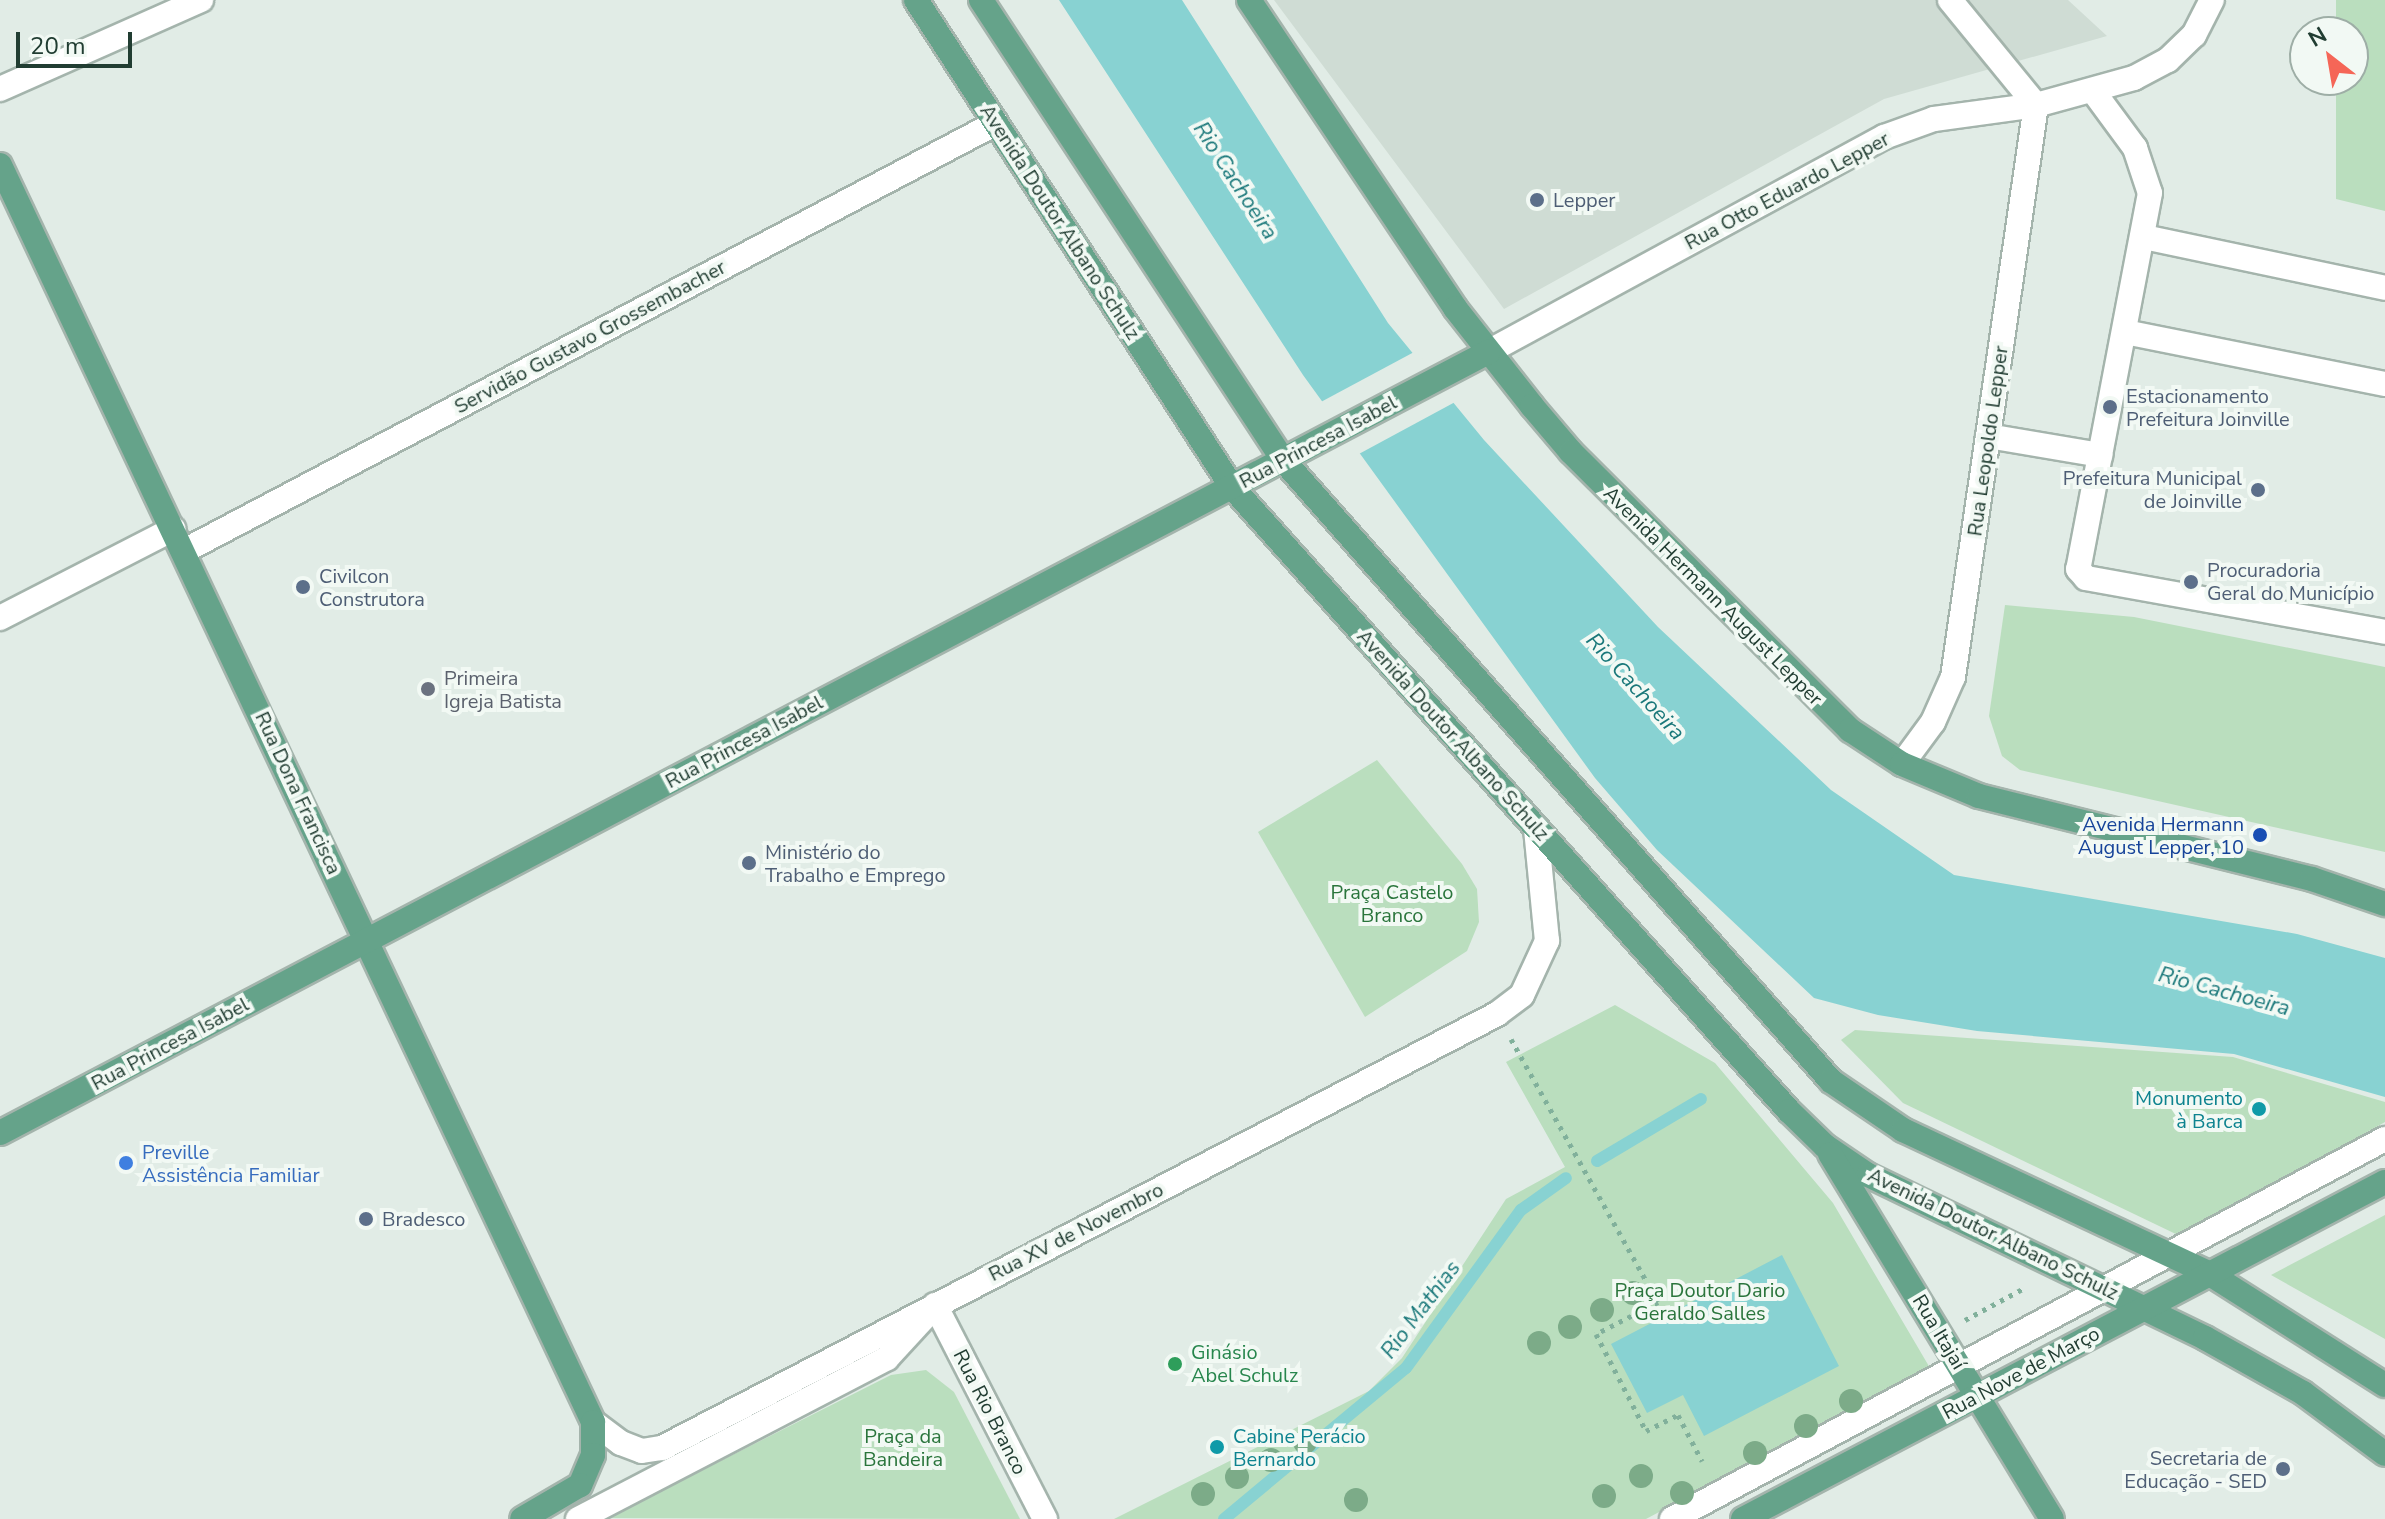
<!DOCTYPE html>
<meta charset="utf-8">
<style>
body{margin:0}
#map{position:relative;width:2385px;height:1519px;overflow:hidden;background:#e1ece6;font-family:"Nunito Sans",sans-serif}
div>[style]{position:absolute}
.built>*{inset:0;background:#cfdcd4}
.green>*{inset:0;background:#badebe}
.water>*{inset:0;background:#88d2d2}
.pier>*{inset:0;background:#e1ece6}
.stream>*{height:12px;margin:-6px;padding:0 6px;transform-origin:6px;border-radius:6px;background:#88d2d2}
.path>*{height:5px;margin-top:-2.5px;transform-origin:0;background:repeating-linear-gradient(90deg,#81b09b 0 4px,transparent 0 10px)}
.roads{filter:drop-shadow(2px 0 #a4b4ac) drop-shadow(-2px 0 #a4b4ac) drop-shadow(0 2px #a4b4ac) drop-shadow(0 -2px #a4b4ac)}
.minor>*{height:24px;margin:-12px;padding:0 12px;transform-origin:12px;border-radius:12px;background:#fff}
.major>*{height:24px;margin:-12px;padding:0 12px;transform-origin:12px;border-radius:12px;background:#65a38a}
.trees>*{width:24px;height:24px;margin:-12px;border-radius:50%;background:#7cab88}
.dots>*{width:22px;height:22px;translate:-50% -50%;box-sizing:border-box;border:4px solid #f2f9f4;border-radius:50%}
span{translate:-50% -50%;white-space:nowrap;text-align:center;line-height:1.15;-webkit-text-stroke:8px #f2f9f4;paint-order:stroke}
.street-label{font-size:20px;color:#213d32}
.service-label{font-size:20px;color:#4e5e75}
.left{translate:0 -50%;text-align:left}
.right{translate:-100% -50%;text-align:right}
.worship-label{font-size:20px;color:#5b616d}
.transit-label{font-size:20px;color:#164399}
.park-label{font-size:20px;color:#2a753c}
.culture-label{font-size:20px;color:#0d838f}
.shop-label{font-size:20px;color:#366cbe}
.leisure-label{font-size:20px;color:#27864d}
.water-label{font-size:22px;color:#1a787a;font-style:italic}
.north{position:absolute;left:2289px;top:16px;width:80px;height:80px;box-sizing:border-box;background:#f2f9f4;border:2px solid #9eaea6;border-radius:50%;rotate:329deg;font-size:22px;font-weight:700;line-height:32px;text-align:center;color:#213d32}
.north::after{content:'';display:block;margin:auto;width:28px;height:36px;background:#f56657;clip-path:polygon(50% 0,100% 100%,50% 72%,0 100%)}
.scale{position:absolute;left:16px;top:32px;width:116px;height:36px;box-sizing:border-box;border:4px solid #213d32;border-top:0;padding-left:10px;font-size:24px;line-height:28px;white-space:nowrap;color:#213d32;-webkit-text-stroke:6px #f2f9f4;paint-order:stroke}
</style>
<div id="map">
<div class="built">
<i style="clip-path:polygon(1274px 0,2068px 0,2107px 36px,1884px 99px,1504px 309px)"></i>
</div>
<div class="green">
<i style="clip-path:polygon(2336px 0,2385px 0,2385px 211px,2336px 199px,2336px 80px,2353px 80px,2353px 32px,2336px 32px)"></i>
<i style="clip-path:polygon(2005px 605px,2134px 617px,2385px 667px,2385px 852px,2020px 770px,2002px 756px,1989px 716px)"></i>
<i style="clip-path:polygon(1377px 760px,1462px 864px,1477px 889px,1479px 922px,1467px 951px,1365px 1017px,1258px 832px)"></i>
<i style="clip-path:polygon(1615px 1005px,1715px 1063px,1833px 1203px,1930px 1368px,1646px 1519px,1114px 1519px,1369px 1391px,1402px 1358px,1506px 1199px,1565px 1167px,1506px 1062px)"></i>
<i style="clip-path:polygon(1855px 1030px,2233px 1057px,2385px 1102px,2385px 1122px,2182px 1237px,1903px 1103px,1841px 1040px)"></i>
<i style="clip-path:polygon(2385px 1215px,2385px 1339px,2271px 1275px)"></i>
<i style="clip-path:polygon(926px 1370px,954px 1392px,1020px 1519px,607px 1518px,891px 1375px)"></i>
</div>
<div class="water">
<i style="clip-path:polygon(1059px 0,1182px 0,1388px 323px,1484px 440px,1658px 627px,1831px 790px,1954px 875px,2297px 934px,2385px 958px,2385px 1097px,2234px 1054px,1977px 1031px,1878px 1015px,1814px 998px,1657px 850px,1595px 778px,1303px 375px)"></i>
<i style="clip-path:polygon(1782px 1255px,1839px 1366px,1704px 1436px,1683px 1395px,1647px 1413px,1611px 1344px)"></i>
</div>
<div class="pier">
<i style="clip-path:polygon(1416px 351px,1457px 401px,1357px 455px,1319px 403px)"></i>
</div>
<div class="stream">
<i style="left:1597px;top:1161px;width:121px;rotate:-30.8deg"></i>
<i style="left:1224px;top:1519px;width:236px;rotate:-39.7deg"></i>
<i style="left:1406px;top:1368px;width:195px;rotate:-54deg"></i>
<i style="left:1521px;top:1210px;width:55px;rotate:-35.4deg"></i>
</div>
<div class="path">
<i style="left:1511px;top:1039px;width:301px;rotate:60.8deg"></i>
<i style="left:1658px;top:1302px;width:70px;rotate:152.7deg"></i>
<i style="left:1596px;top:1334px;width:109px;rotate:62.7deg"></i>
<i style="left:1646px;top:1431px;width:36px;rotate:-27deg"></i>
<i style="left:1678px;top:1415px;width:52px;rotate:62.4deg"></i>
<i style="left:1965px;top:1320px;width:69px;rotate:-28.4deg"></i>
</div>
<div class="roads">
<div class="minor">
<i style="left:1950px;top:0;width:136px;rotate:50.7deg"></i>
<i style="left:0;top:89px;width:220px;rotate:-23.9deg"></i>
<i style="left:2093px;top:91px;width:71px;rotate:53.6deg"></i>
<i style="left:2135px;top:148px;width:47px;rotate:71.6deg"></i>
<i style="left:2150px;top:193px;width:383px;rotate:100.8deg"></i>
<i style="left:2078px;top:569px;width:12px;rotate:48deg"></i>
<i style="left:2086px;top:578px;width:304px;rotate:10.2deg"></i>
<i style="left:2144px;top:237px;width:246px;rotate:11.9deg"></i>
<i style="left:2125px;top:332px;width:265px;rotate:11.3deg"></i>
<i style="left:1488px;top:352px;width:451px;rotate:-28.5deg"></i>
<i style="left:1884px;top:137px;width:53px;rotate:-19.8deg"></i>
<i style="left:1934px;top:119px;width:103px;rotate:-7.8deg"></i>
<i style="left:2036px;top:105px;width:102px;rotate:-15.4deg"></i>
<i style="left:2134px;top:78px;width:38px;rotate:-28deg"></i>
<i style="left:2168px;top:60px;width:36px;rotate:-44deg"></i>
<i style="left:2194px;top:35px;width:39px;rotate:-63deg"></i>
<i style="left:1988px;top:436px;width:114px;rotate:9.6deg"></i>
<i style="left:184px;top:551px;width:918px;rotate:-27.79deg"></i>
<i style="left:0;top:618px;width:195px;rotate:-27.2deg"></i>
<i style="left:1902px;top:764px;width:52px;rotate:-53.6deg"></i>
<i style="left:1933px;top:722px;width:49px;rotate:-66deg"></i>
<i style="left:1953px;top:677px;width:578px;rotate:-81.74deg"></i>
<i style="left:935px;top:1305px;width:241px;rotate:62.8deg"></i>
<i style="left:593px;top:1422px;width:35px;rotate:37deg"></i>
<i style="left:621px;top:1443px;width:22px;rotate:21deg"></i>
<i style="left:642px;top:1451px;width:20px;rotate:-9deg"></i>
<i style="left:662px;top:1448px;width:941px;rotate:-27.46deg"></i>
<i style="left:1497px;top:1014px;width:31px;rotate:-37deg"></i>
<i style="left:1522px;top:995px;width:60px;rotate:-65.2deg"></i>
<i style="left:1547px;top:941px;width:114px;rotate:-95.6deg"></i>
<i style="left:578px;top:1519px;width:348px;rotate:-27.5deg"></i>
<i style="left:887px;top:1358px;width:53px;rotate:-47.3deg"></i>
<i style="left:1672px;top:1519px;width:808px;rotate:-28.06deg"></i>
</div>
<div class="major">
<i style="left:916px;top:0;width:581px;rotate:57.02deg"></i>
<i style="left:1232px;top:487px;width:836px;rotate:48.25deg"></i>
<i style="left:1789px;top:1111px;width:50px;rotate:44.2deg"></i>
<i style="left:1825px;top:1146px;width:52px;rotate:34deg"></i>
<i style="left:1868px;top:1175px;width:374px;rotate:25.8deg"></i>
<i style="left:2205px;top:1338px;width:112px;rotate:29.3deg"></i>
<i style="left:2303px;top:1393px;width:102px;rotate:36.6deg"></i>
<i style="left:981px;top:0;width:550px;rotate:56.71deg"></i>
<i style="left:1283px;top:460px;width:828px;rotate:48.57deg"></i>
<i style="left:1831px;top:1081px;width:87px;rotate:34.2deg"></i>
<i style="left:1903px;top:1130px;width:339px;rotate:25.1deg"></i>
<i style="left:2210px;top:1274px;width:207px;rotate:32.4deg"></i>
<i style="left:1249px;top:0;width:371px;rotate:56.2deg"></i>
<i style="left:1455px;top:308px;width:125px;rotate:51.8deg"></i>
<i style="left:1532px;top:406px;width:60px;rotate:49.7deg"></i>
<i style="left:1571px;top:452px;width:394px;rotate:44.9deg"></i>
<i style="left:1850px;top:730px;width:62px;rotate:33.2deg"></i>
<i style="left:1902px;top:764px;width:83px;rotate:22.6deg"></i>
<i style="left:1979px;top:796px;width:343px;rotate:14deg"></i>
<i style="left:2312px;top:879px;width:77px;rotate:18.9deg"></i>
<i style="left:0;top:165px;width:1390px;rotate:64.74deg"></i>
<i style="left:593px;top:1422px;width:33px;rotate:90deg"></i>
<i style="left:593px;top:1455px;width:33px;rotate:113deg"></i>
<i style="left:580px;top:1485px;width:67px;rotate:149.6deg"></i>
<i style="left:0;top:1133px;width:1681px;rotate:-27.69deg"></i>
<i style="left:1830px;top:1154px;width:427px;rotate:58.7deg"></i>
<i style="left:1743px;top:1519px;width:725px;rotate:-27.7deg"></i>
</div>
</div>
<div class="trees">
<i style="left:1633px;top:1293px"></i>
<i style="left:1602px;top:1310px"></i>
<i style="left:1570px;top:1327px"></i>
<i style="left:1539px;top:1343px"></i>
<i style="left:1851px;top:1401px"></i>
<i style="left:1806px;top:1426px"></i>
<i style="left:1305px;top:1442px"></i>
<i style="left:1755px;top:1453px"></i>
<i style="left:1271px;top:1460px"></i>
<i style="left:1641px;top:1476px"></i>
<i style="left:1237px;top:1477px"></i>
<i style="left:1682px;top:1493px"></i>
<i style="left:1203px;top:1494px"></i>
<i style="left:1604px;top:1496px"></i>
<i style="left:1356px;top:1500px"></i>
</div>
<div class="dots">
<i style="left:1537px;top:200px;background:#5c6f8a"></i>
<i style="left:2110px;top:407px;background:#5c6f8a"></i>
<i style="left:2258px;top:490px;background:#5c6f8a"></i>
<i style="left:2191px;top:582px;background:#5c6f8a"></i>
<i style="left:303px;top:587px;background:#5c6f8a"></i>
<i style="left:428px;top:689px;background:#6b7280"></i>
<i style="left:2260px;top:835px;background:#1a4fb4"></i>
<i style="left:749px;top:863px;background:#5c6f8a"></i>
<i style="left:2259px;top:1109px;background:#0f9aa8"></i>
<i style="left:126px;top:1163px;background:#3f7fe0"></i>
<i style="left:366px;top:1219px;background:#5c6f8a"></i>
<i style="left:1175px;top:1364px;background:#2e9e5b"></i>
<i style="left:1217px;top:1447px;background:#0f9aa8"></i>
<i style="left:2283px;top:1469px;background:#5c6f8a"></i>
</div>
<div class="street-label">
<span style="left:1787px;top:191px;rotate:-28deg">Rua Otto Eduardo Lepper</span>
<span style="left:1060px;top:222px;rotate:57deg">Avenida Doutor Albano Schulz</span>
<span style="left:590px;top:337px;rotate:-28deg">Servidão Gustavo Grossembacher</span>
<span style="left:1988px;top:441px;rotate:-82deg">Rua Leopoldo Lepper</span>
<span style="left:1318px;top:442px;rotate:-28deg">Rua Princesa Isabel</span>
<span style="left:1713px;top:596px;rotate:45deg">Avenida Hermann August Lepper</span>
<span style="left:1453px;top:735px;rotate:48deg">Avenida Doutor Albano Schulz</span>
<span style="left:744px;top:742px;rotate:-28deg">Rua Princesa Isabel</span>
<span style="left:298px;top:793px;rotate:65deg">Rua Dona Francisca</span>
<span style="left:170px;top:1044px;rotate:-28deg">Rua Princesa Isabel</span>
<span style="left:1076px;top:1232px;rotate:-27deg">Rua XV de Novembro</span>
<span style="left:1993px;top:1234px;rotate:26deg">Avenida Doutor Albano Schulz</span>
<span style="left:1939px;top:1332px;rotate:59deg">Rua Itajaí</span>
<span style="left:2021px;top:1373px;rotate:-28deg">Rua Nove de Março</span>
<span style="left:990px;top:1412px;rotate:63deg">Rua Rio Branco</span>
</div>
<div class="service-label">
<span class="left" style="left:1553px;top:200px">Lepper</span>
<span class="left" style="left:2126px;top:408px">Estacionamento<br>Prefeitura Joinville</span>
<span class="right" style="left:2242px;top:490px">Prefeitura Municipal<br>de Joinville</span>
<span class="left" style="left:2207px;top:582px">Procuradoria<br>Geral do Município</span>
<span class="left" style="left:319px;top:588px">Civilcon<br>Construtora</span>
<span class="left" style="left:765px;top:864px">Ministério do<br>Trabalho e Emprego</span>
<span class="left" style="left:382px;top:1219px">Bradesco</span>
<span class="right" style="left:2267px;top:1470px">Secretaria de<br>Educação - SED</span>
</div>
<div class="worship-label">
<span class="left" style="left:444px;top:690px">Primeira<br>Igreja Batista</span>
</div>
<div class="transit-label">
<span class="right" style="left:2244px;top:836px">Avenida Hermann<br>August Lepper, 10</span>
</div>
<div class="park-label">
<span style="left:1392px;top:904px">Praça Castelo<br>Branco</span>
<span style="left:1700px;top:1302px">Praça Doutor Dario<br>Geraldo Salles</span>
<span style="left:903px;top:1448px">Praça da<br>Bandeira</span>
</div>
<div class="culture-label">
<span class="right" style="left:2243px;top:1110px">Monumento<br>à Barca</span>
<span class="left" style="left:1233px;top:1448px">Cabine Perácio<br>Bernardo</span>
</div>
<div class="shop-label">
<span class="left" style="left:142px;top:1164px">Preville<br>Assistência Familiar</span>
</div>
<div class="leisure-label">
<span class="left" style="left:1191px;top:1364px">Ginásio<br>Abel Schulz</span>
</div>
<div class="water-label">
<span style="left:1235px;top:181px;rotate:57deg">Rio Cachoeira</span>
<span style="left:1635px;top:687px;rotate:48deg">Rio Cachoeira</span>
<span style="left:2224px;top:992px;rotate:15deg">Rio Cachoeira</span>
<span style="left:1421px;top:1310px;rotate:-53deg">Rio Mathias</span>
</div>
<div class="north">N</div>
<div class="scale">20 m</div>
</div>
